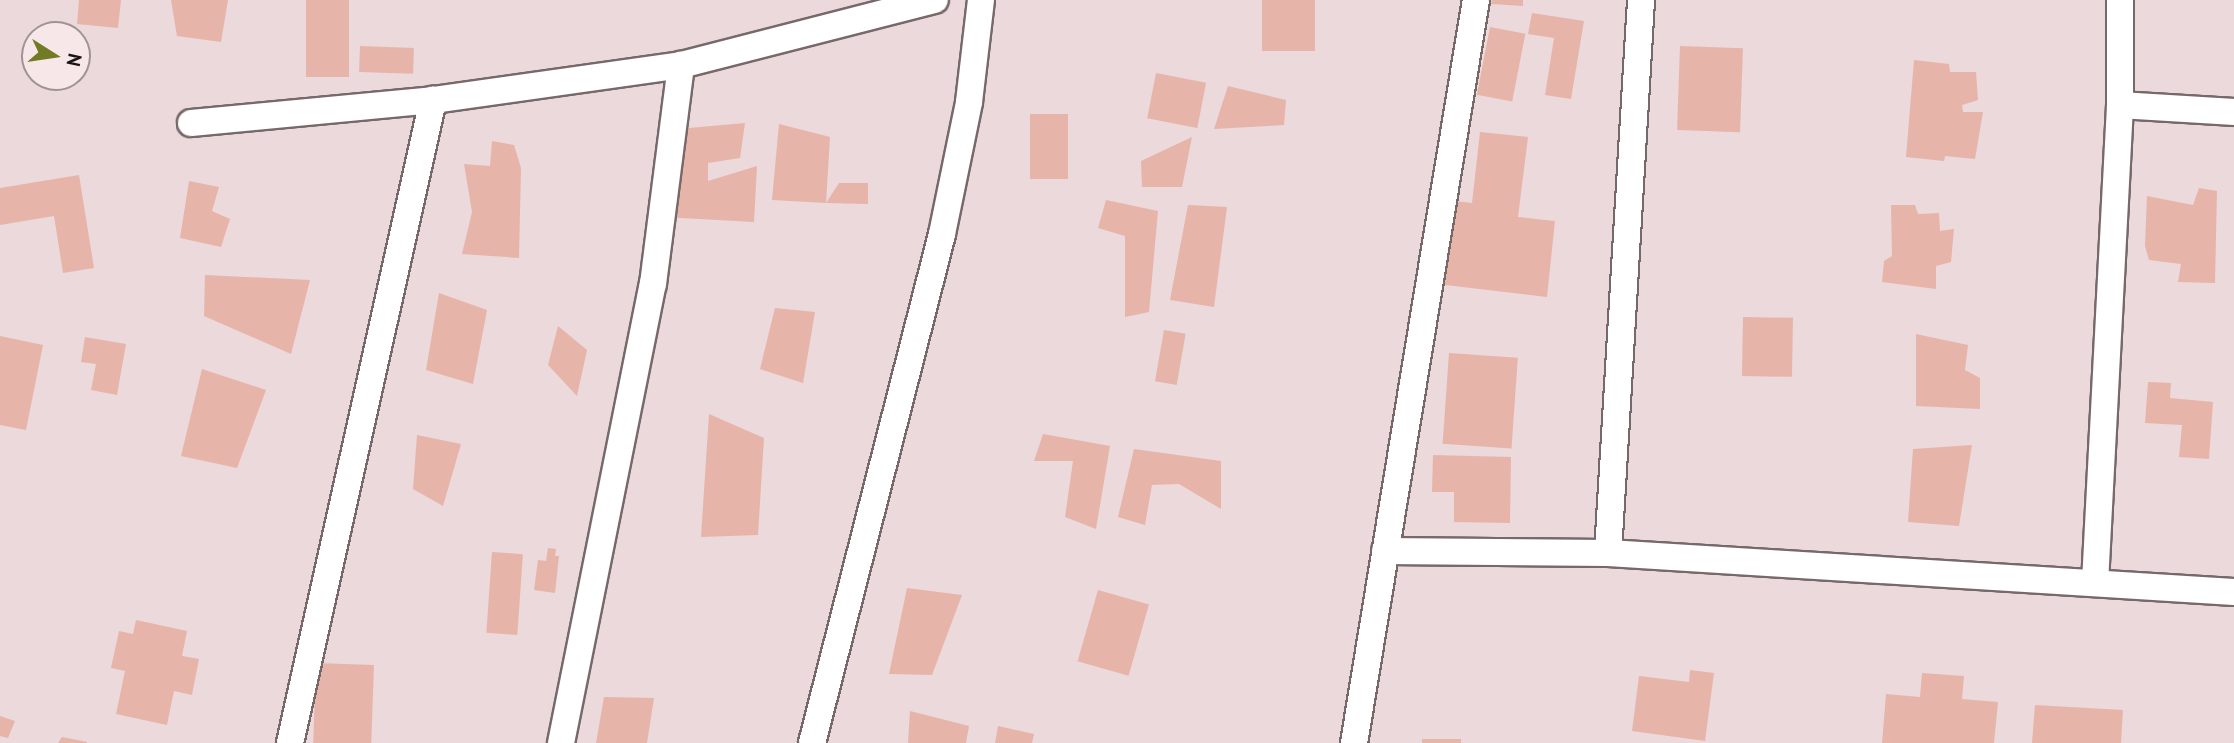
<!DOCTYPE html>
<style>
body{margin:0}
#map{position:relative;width:2234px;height:743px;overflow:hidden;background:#ebd9db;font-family:"PT Sans",sans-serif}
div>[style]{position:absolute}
.building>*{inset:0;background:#e7b4aa;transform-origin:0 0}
.roads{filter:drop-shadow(2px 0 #77686a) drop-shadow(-2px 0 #77686a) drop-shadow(0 2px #77686a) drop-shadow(0 -2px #77686a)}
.minor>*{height:26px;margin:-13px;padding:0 13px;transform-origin:13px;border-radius:13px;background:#fff}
span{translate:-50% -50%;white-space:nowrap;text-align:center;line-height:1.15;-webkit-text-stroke:6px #f8e7e8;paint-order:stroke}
.north{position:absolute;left:21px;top:21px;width:70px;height:70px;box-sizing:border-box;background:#f8e7e8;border:2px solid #9f9394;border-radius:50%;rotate:102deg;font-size:19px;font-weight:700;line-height:28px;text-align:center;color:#1a1415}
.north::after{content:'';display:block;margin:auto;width:24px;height:32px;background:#717a24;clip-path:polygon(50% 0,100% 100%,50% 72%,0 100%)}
</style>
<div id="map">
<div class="building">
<i style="clip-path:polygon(79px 0,121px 0,118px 28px,77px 24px)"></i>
<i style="clip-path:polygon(171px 0,228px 0,221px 42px,177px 36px)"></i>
<i style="left:306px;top:0;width:43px;height:77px"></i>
<i style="left:1262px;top:0;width:53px;height:51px"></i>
<i style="clip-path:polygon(1492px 0,1523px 0,1523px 6px,1491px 4px)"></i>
<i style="clip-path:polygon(1532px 13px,1584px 21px,1571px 99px,1545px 95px,1554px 38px,1528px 34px)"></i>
<i style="left:1490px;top:27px;width:36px;height:69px;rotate:11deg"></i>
<i style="left:360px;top:46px;width:54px;height:26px;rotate:2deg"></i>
<i style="left:1680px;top:46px;width:63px;height:84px;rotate:2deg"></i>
<i style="clip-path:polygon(1914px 60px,1949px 64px,1950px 72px,1976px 72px,1978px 100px,1962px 105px,1963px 112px,1983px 112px,1975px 159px,1945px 156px,1944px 161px,1906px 157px)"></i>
<i style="left:1156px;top:73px;width:51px;height:46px;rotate:11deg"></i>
<i style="clip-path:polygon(1228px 86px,1286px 100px,1284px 125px,1214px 129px)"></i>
<i style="left:1030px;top:114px;width:38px;height:65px"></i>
<i style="clip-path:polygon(745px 123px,740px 158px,708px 163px,708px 181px,757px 166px,754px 222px,663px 217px,667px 130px)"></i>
<i style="clip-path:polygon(779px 124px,830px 137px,826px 203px,772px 200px)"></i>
<i style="clip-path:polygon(1480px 132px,1528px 137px,1518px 217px,1555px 221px,1547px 297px,1437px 284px,1447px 200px,1472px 203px)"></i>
<i style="clip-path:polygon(1192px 137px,1182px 187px,1142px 187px,1141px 161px)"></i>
<i style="clip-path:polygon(492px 141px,514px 145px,521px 168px,519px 258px,462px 254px,472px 212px,464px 164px,490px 166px)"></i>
<i style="clip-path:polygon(79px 175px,94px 268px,63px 273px,54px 216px,0 225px,0 188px)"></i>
<i style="clip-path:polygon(189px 181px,219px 187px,212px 211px,230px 219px,221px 247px,180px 238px)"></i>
<i style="clip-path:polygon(839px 183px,868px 183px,868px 204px,826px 203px)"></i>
<i style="clip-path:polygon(2199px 188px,2217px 191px,2215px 283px,2178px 282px,2181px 264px,2149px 260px,2145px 246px,2147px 196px,2193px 205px)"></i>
<i style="clip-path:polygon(1106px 200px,1158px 211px,1149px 312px,1125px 317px,1125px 236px,1098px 228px)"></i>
<i style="clip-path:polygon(1188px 205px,1227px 207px,1214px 307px,1170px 300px)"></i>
<i style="clip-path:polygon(1891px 205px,1915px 205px,1918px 214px,1939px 213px,1940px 231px,1954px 229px,1951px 262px,1936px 266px,1936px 289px,1882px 282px,1884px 261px,1892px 256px)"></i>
<i style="clip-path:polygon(205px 275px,310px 280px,291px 354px,204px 316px)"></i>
<i style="clip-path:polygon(439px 293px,487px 310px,473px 384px,426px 370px)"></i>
<i style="clip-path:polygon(775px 308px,815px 312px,803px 383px,760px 369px)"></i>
<i style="left:1743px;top:317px;width:50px;height:59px;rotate:1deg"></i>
<i style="clip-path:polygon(558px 326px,587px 350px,577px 396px,548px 365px)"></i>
<i style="left:1164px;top:330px;width:22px;height:52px;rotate:10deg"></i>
<i style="clip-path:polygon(1916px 334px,1968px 345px,1965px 370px,1980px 378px,1980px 409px,1916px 406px)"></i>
<i style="clip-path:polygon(0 336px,43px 345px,26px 430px,0 425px)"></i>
<i style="clip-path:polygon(85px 337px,126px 344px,117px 395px,91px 390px,96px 364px,81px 362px)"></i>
<i style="left:1449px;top:353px;width:69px;height:91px;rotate:4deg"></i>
<i style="clip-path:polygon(202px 369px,266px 390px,237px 468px,181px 456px)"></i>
<i style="clip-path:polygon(2148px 382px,2171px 383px,2170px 398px,2213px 402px,2209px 459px,2179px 457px,2182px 425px,2145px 423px)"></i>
<i style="clip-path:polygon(709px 414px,764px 438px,758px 535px,701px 537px)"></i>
<i style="clip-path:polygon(1043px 434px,1110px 446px,1096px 529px,1065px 517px,1073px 461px,1034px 461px)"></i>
<i style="clip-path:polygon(417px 435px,461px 444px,443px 506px,413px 489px)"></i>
<i style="clip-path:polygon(1972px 445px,1959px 526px,1908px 522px,1913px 449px)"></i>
<i style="clip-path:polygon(1134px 449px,1221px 461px,1221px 509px,1179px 484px,1152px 485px,1145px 525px,1118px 517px)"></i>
<i style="clip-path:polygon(1433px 455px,1511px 457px,1510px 523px,1454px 522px,1454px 492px,1432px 492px)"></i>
<i style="clip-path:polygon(548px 548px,556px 549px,555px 556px,559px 556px,555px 593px,534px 590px,538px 560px,546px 561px)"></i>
<i style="left:492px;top:552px;width:31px;height:81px;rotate:4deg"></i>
<i style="clip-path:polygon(907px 588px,962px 595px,932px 675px,889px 674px)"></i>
<i style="left:1098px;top:590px;width:53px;height:74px;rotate:16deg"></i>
<i style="clip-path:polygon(136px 620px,187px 631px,182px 656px,199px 659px,192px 695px,174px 691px,167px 725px,116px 714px,125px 671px,111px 668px,119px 631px,133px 634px)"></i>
<i style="left:316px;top:663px;width:58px;height:81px;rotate:2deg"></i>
<i style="clip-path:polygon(1690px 670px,1714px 673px,1705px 741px,1632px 731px,1639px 676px,1689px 682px)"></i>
<i style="clip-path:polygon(1922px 673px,1964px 676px,1962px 699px,1998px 702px,1994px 743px,1882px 743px,1886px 694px,1920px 697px)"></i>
<i style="clip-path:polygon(604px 697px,654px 698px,647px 743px,596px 743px)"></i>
<i style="clip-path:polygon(2035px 705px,2123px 710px,2121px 743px,2032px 743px)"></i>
<i style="clip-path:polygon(910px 711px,969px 726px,966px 743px,908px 743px)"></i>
<i style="clip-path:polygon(0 716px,15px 721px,8px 738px,0 736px)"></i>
<i style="clip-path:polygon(998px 726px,1034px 734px,1032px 743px,995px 743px)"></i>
<i style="clip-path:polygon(62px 737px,87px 742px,87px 743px,58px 743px)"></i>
<i style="left:1422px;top:739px;width:39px;height:4px"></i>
</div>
<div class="roads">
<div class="minor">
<i style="left:2120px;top:105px;width:114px;rotate:3.5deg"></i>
<i style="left:191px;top:123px;width:243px;rotate:-5.4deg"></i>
<i style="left:433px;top:100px;width:250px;rotate:-8deg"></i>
<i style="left:681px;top:65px;width:262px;rotate:-14.4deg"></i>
<i style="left:1385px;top:551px;width:223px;rotate:0.5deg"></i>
<i style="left:1608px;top:553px;width:627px;rotate:3.56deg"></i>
<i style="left:1608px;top:553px;width:554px;rotate:-86.58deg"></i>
<i style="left:2095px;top:583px;width:479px;rotate:-87deg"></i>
<i style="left:2120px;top:105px;width:105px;rotate:-90deg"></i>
<i style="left:290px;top:743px;width:659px;rotate:-77.46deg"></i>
<i style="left:561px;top:743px;width:468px;rotate:-78.7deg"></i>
<i style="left:653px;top:284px;width:221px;rotate:-82.7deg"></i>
<i style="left:812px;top:743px;width:525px;rotate:-75.67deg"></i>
<i style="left:942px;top:234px;width:135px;rotate:-78.4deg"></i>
<i style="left:969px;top:102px;width:103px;rotate:-83.3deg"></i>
<i style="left:1354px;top:743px;width:753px;rotate:-80.68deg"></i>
</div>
</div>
<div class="north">N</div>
</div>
